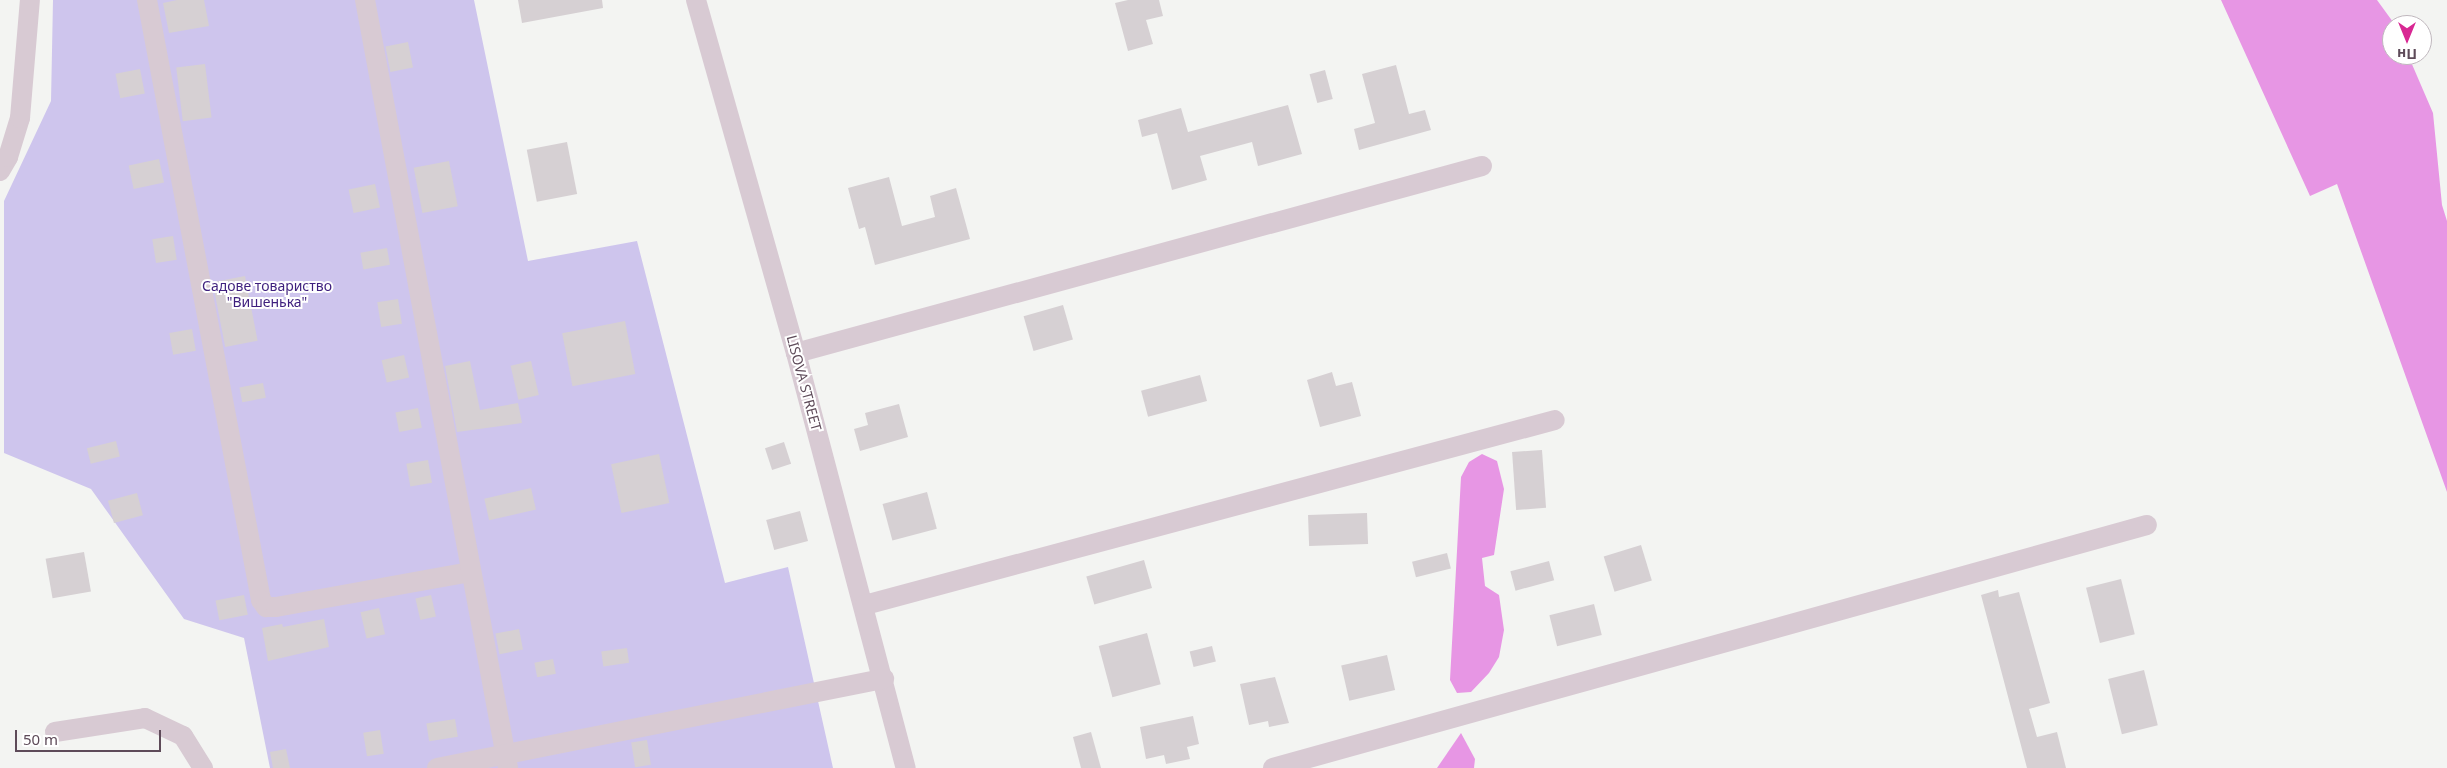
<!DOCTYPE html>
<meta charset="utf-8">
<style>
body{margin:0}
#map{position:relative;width:2447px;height:768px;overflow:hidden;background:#f3f4f2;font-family:"Noto Sans",sans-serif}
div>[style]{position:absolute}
.green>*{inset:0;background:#cec5ed}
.water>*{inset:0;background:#e796e4}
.building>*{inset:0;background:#d6d0d3;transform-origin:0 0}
.street>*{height:20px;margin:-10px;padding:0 10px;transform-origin:10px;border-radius:10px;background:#d8cad3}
span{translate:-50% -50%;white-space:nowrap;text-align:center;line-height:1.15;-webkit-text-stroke:4px #fff;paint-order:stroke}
.park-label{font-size:14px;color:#3e1f7d}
.street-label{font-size:14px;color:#5e4b59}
.north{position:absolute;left:2382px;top:15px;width:50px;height:50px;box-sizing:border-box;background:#fff;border:1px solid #bfb7bd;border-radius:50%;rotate:180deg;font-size:14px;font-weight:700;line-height:20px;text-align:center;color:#5e4b59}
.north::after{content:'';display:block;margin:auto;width:18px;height:22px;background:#d82893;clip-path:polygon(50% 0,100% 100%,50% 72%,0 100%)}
.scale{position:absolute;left:15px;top:730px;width:146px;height:22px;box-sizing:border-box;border:2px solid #5e4b59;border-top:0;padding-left:6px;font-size:15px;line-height:18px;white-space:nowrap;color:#5e4b59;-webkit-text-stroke:4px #fff;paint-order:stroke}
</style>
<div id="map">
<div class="green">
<i style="clip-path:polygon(53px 0,474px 0,528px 261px,637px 241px,725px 583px,788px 567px,833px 768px,270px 768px,244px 638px,184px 619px,91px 489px,4px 453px,4px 201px,51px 101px)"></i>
</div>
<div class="water">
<i style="clip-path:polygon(2221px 0,2377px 0,2393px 22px,2392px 55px,2408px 55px,2433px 113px,2442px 205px,2447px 221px,2447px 492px,2337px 184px,2310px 196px)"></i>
<i style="clip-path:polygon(1482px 454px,1497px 461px,1504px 489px,1494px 555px,1482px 558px,1485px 586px,1499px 595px,1504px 630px,1499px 657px,1489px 673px,1471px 692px,1457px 693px,1450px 680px,1461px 477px,1469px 462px)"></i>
<i style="clip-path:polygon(1461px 733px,1475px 759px,1474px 768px,1437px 768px)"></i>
</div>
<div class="building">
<i style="clip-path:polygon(177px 0,204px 0,209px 26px,169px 33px,163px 3px)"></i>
<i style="clip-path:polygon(518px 0,602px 0,603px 8px,522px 23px)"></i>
<i style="clip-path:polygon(1128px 0,1159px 0,1163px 16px,1146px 20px,1153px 44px,1128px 51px,1115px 3px)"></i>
<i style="left:408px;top:42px;width:26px;height:23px;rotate:79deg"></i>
<i style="left:205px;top:64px;width:54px;height:29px;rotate:83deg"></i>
<i style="clip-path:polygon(1396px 65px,1409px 114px,1425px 110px,1431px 130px,1359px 150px,1354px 129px,1375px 123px,1362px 74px)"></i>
<i style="left:140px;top:69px;width:25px;height:25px;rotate:79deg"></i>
<i style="left:1325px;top:70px;width:30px;height:16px;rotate:75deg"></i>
<i style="clip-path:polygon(1288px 105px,1302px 154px,1258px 166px,1252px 142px,1200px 156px,1207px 180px,1172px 190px,1157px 133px,1142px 137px,1138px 120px,1181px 108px,1188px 132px)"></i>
<i style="left:567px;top:142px;width:53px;height:41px;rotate:79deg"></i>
<i style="left:159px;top:159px;width:24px;height:31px;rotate:78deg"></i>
<i style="left:449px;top:161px;width:46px;height:36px;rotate:79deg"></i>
<i style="clip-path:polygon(889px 177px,902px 226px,935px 217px,930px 196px,956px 188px,970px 239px,875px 265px,865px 227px,859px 229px,848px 188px)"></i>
<i style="left:375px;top:184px;width:24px;height:27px;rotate:78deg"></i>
<i style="left:173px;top:236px;width:24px;height:21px;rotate:81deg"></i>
<i style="left:387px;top:248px;width:17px;height:27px;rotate:80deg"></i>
<i style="left:245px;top:276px;width:66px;height:33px;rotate:79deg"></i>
<i style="left:398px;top:299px;width:25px;height:21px;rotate:81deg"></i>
<i style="left:1063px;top:305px;width:36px;height:41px;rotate:74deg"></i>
<i style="left:625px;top:321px;width:54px;height:64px;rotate:79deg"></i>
<i style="left:192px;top:329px;width:22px;height:23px;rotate:80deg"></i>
<i style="left:404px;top:355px;width:23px;height:23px;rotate:77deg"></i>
<i style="clip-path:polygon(470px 361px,480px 410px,518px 403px,522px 423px,457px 432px,445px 366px)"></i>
<i style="left:531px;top:361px;width:35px;height:21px;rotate:77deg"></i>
<i style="clip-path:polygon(1332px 372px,1336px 386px,1352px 382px,1361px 416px,1320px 427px,1307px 380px)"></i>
<i style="left:1200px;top:375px;width:27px;height:61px;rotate:75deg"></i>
<i style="left:263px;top:383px;width:15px;height:24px;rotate:79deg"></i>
<i style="clip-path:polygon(899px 404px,908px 437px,860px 451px,854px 429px,868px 425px,865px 413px)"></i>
<i style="left:418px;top:408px;width:20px;height:23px;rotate:79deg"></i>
<i style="left:116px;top:441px;width:16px;height:30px;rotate:76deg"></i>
<i style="left:784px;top:442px;width:23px;height:20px;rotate:72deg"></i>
<i style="left:1542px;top:450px;width:58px;height:30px;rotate:86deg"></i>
<i style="left:659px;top:454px;width:50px;height:49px;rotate:78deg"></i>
<i style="left:428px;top:460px;width:23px;height:22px;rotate:80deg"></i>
<i style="left:531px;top:488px;width:22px;height:48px;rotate:77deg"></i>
<i style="left:927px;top:492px;width:38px;height:46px;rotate:75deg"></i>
<i style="left:137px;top:493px;width:23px;height:30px;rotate:75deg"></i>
<i style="left:800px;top:511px;width:31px;height:35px;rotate:75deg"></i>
<i style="left:1367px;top:513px;width:31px;height:59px;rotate:88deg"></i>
<i style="left:1641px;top:545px;width:37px;height:39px;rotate:73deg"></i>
<i style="left:84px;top:552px;width:40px;height:39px;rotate:80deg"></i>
<i style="left:1447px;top:553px;width:16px;height:36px;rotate:76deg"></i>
<i style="left:1144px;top:560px;width:29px;height:60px;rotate:74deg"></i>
<i style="left:1549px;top:561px;width:20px;height:40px;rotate:75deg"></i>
<i style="left:2121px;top:579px;width:57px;height:36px;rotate:76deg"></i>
<i style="clip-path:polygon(1998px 590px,1999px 597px,2019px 592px,2050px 703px,2029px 709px,2037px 737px,2057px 732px,2066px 768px,2027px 768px,1981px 595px)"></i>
<i style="left:244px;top:595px;width:20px;height:29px;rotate:79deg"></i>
<i style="left:431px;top:595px;width:22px;height:16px;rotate:77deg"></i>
<i style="left:1594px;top:604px;width:32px;height:46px;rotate:76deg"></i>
<i style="left:379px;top:608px;width:27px;height:19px;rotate:77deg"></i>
<i style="clip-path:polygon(324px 619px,329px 647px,268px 661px,262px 628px,282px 624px,283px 627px)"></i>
<i style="left:519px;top:629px;width:21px;height:24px;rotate:79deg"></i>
<i style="left:1147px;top:633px;width:53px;height:50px;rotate:75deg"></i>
<i style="left:1212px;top:646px;width:16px;height:23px;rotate:76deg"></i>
<i style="left:627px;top:648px;width:15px;height:26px;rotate:82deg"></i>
<i style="left:1387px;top:655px;width:36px;height:47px;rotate:77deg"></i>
<i style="left:553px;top:659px;width:15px;height:19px;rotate:79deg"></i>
<i style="left:2144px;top:670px;width:57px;height:37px;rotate:76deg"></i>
<i style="clip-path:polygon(1275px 677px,1289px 723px,1269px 727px,1268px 721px,1249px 725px,1240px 684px)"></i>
<i style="clip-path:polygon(1193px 716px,1199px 744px,1187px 747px,1190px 759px,1166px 764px,1164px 755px,1146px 759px,1140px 727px)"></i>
<i style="left:455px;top:719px;width:18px;height:29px;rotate:81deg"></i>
<i style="left:380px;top:730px;width:24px;height:17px;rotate:81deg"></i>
<i style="clip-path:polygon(1091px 732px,1101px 768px,1081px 768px,1073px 737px)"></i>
<i style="left:647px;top:740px;width:25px;height:16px;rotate:81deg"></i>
<i style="clip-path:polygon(286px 749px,290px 768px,273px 768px,270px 752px)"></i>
</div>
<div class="street">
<i style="left:147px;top:0;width:611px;rotate:79.24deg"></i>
<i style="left:261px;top:600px;width:9px;rotate:54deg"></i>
<i style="left:266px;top:607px;width:10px"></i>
<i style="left:276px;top:607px;width:198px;rotate:-10.2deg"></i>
<i style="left:365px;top:0;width:781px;rotate:79.45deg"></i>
<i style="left:696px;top:0;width:367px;rotate:74.2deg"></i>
<i style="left:796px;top:353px;width:429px;rotate:75.2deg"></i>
<i style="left:0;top:171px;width:16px;rotate:-60deg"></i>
<i style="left:8px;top:157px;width:41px;rotate:-72.9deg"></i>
<i style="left:20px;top:118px;width:118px;rotate:-85.2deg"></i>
<i style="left:796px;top:353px;width:711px;rotate:-15.25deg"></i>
<i style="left:865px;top:605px;width:714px;rotate:-15.01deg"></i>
<i style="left:55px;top:732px;width:91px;rotate:-8.8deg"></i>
<i style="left:145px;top:718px;width:42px;rotate:25.3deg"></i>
<i style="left:183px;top:736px;width:38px;rotate:58deg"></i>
<i style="left:437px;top:768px;width:456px;rotate:-11.3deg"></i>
<i style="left:1273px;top:768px;width:907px;rotate:-15.54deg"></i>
</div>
<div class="park-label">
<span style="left:267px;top:294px">Садове товариство<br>"Вишенька"</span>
</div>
<div class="street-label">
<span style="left:804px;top:383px;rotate:75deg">LISOVA STREET</span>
</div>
<div class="north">Пн</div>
<div class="scale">50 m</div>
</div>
